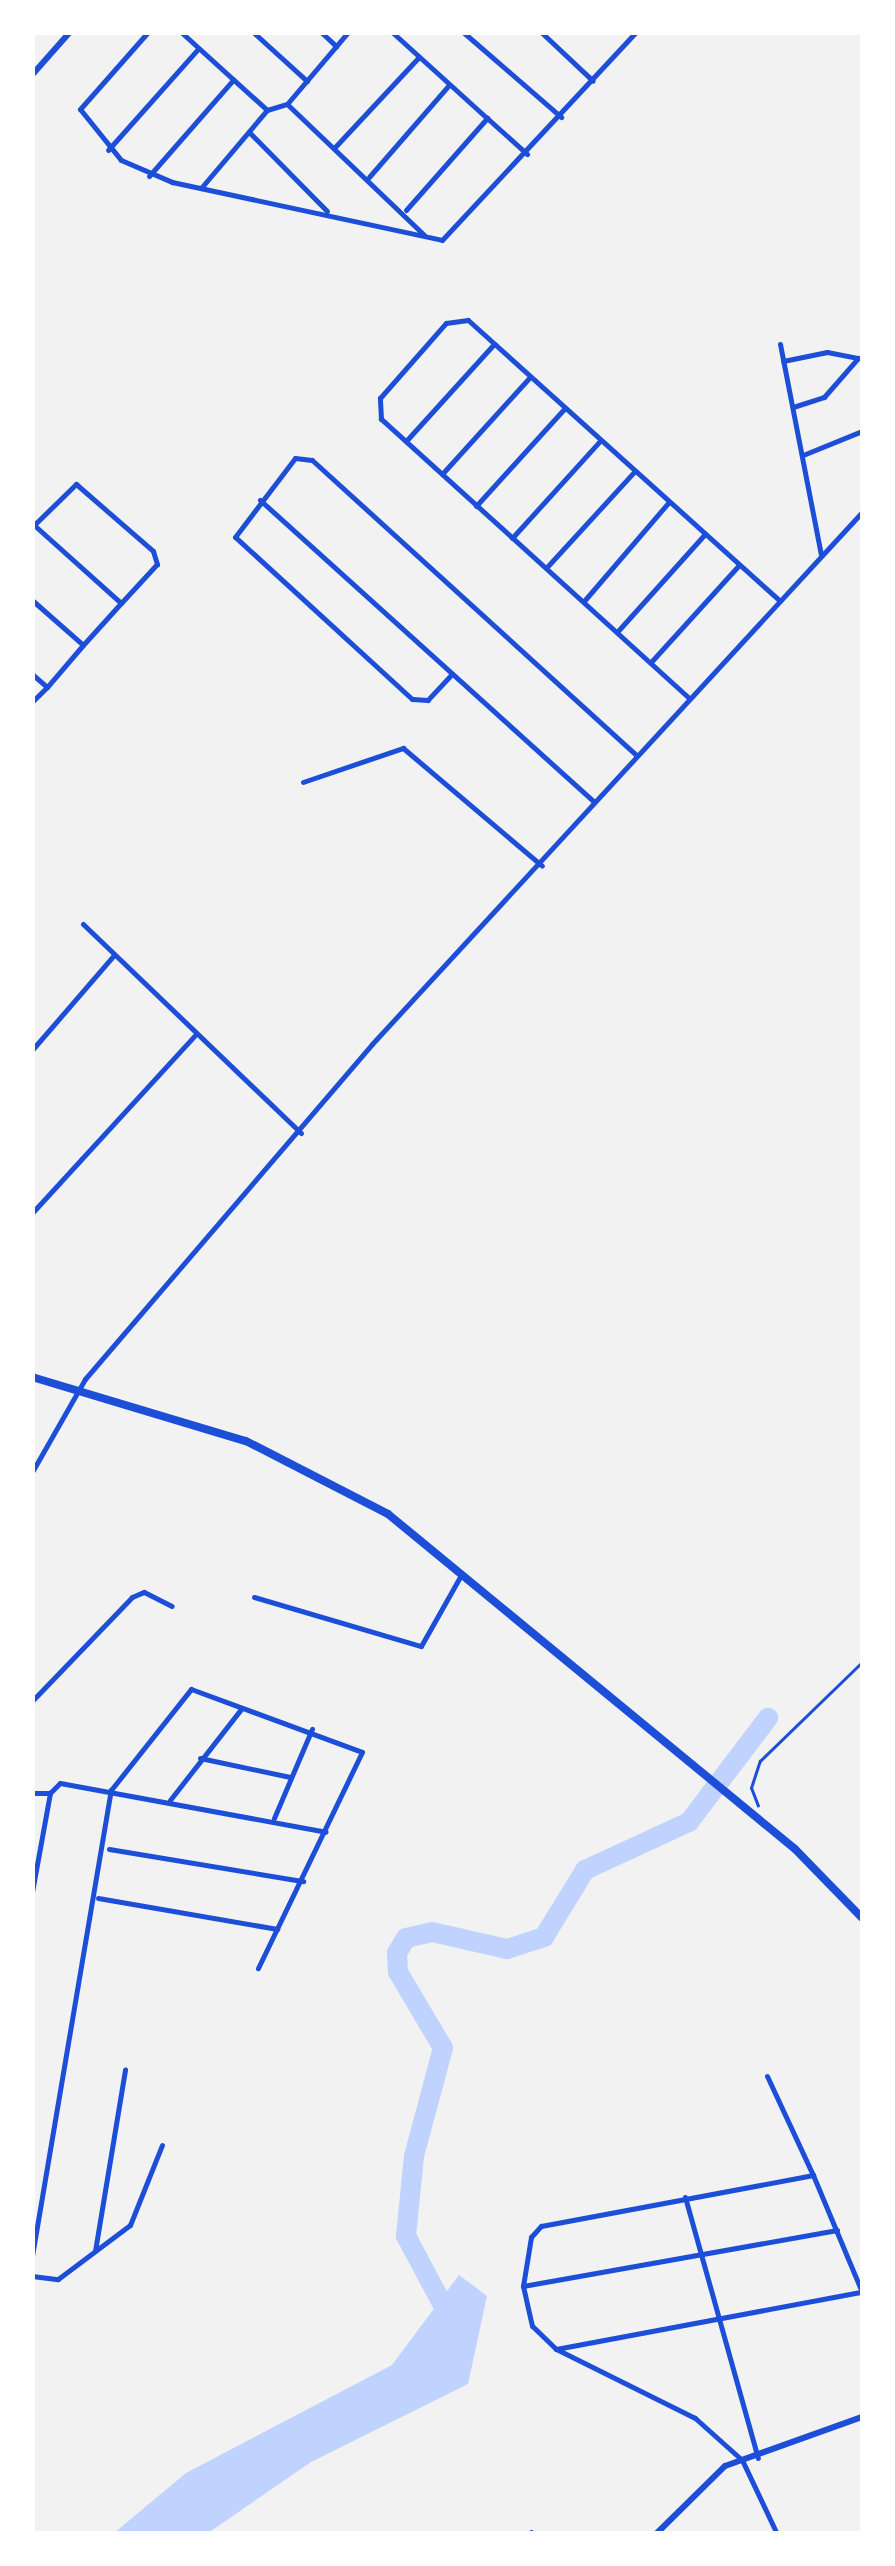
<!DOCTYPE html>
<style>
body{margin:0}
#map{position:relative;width:895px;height:2566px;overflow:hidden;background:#f2f2f2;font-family:Lato,sans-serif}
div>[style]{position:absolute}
.water>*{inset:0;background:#bfd3fe}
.river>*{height:20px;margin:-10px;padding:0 10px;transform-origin:10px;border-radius:10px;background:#bfd3fe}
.path>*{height:2.5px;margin:-1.25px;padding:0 1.25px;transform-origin:1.25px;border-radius:1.25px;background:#1d4ed8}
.minor>*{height:5px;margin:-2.5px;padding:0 2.5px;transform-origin:2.5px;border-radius:2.5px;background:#1d4ed8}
.tertiary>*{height:6px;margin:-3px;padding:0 3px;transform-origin:3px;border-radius:3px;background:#1d4ed8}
.primary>*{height:8px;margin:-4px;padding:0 4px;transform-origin:4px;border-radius:4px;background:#1d4ed8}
span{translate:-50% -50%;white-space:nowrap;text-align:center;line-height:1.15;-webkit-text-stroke:10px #fff;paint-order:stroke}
.frame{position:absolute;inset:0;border:35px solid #fff;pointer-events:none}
</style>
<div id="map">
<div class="water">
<i style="clip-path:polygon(459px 2275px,487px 2296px,468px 2384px,311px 2462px,208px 2533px,114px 2533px,186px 2473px,392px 2365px)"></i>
</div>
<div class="river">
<i style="left:453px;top:2324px;width:100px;rotate:-118.1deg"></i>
<i style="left:406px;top:2236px;width:80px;rotate:-84.3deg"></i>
<i style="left:414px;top:2156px;width:112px;rotate:-75deg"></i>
<i style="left:443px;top:2048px;width:88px;rotate:-120.6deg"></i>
<i style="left:398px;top:1972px;width:19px;rotate:-93deg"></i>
<i style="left:397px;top:1953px;width:17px;rotate:-59deg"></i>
<i style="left:406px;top:1938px;width:27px;rotate:-13deg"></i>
<i style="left:432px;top:1932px;width:77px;rotate:12.8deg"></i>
<i style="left:507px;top:1949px;width:39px;rotate:-18deg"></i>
<i style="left:544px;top:1937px;width:79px;rotate:-58.5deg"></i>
<i style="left:585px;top:1870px;width:115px;rotate:-24.8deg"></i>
<i style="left:689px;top:1822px;width:131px;rotate:-52.8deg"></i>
</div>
<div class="path">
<i style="left:758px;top:1806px;width:19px;rotate:-111deg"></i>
<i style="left:751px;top:1788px;width:28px;rotate:-72deg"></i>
<i style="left:760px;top:1761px;width:142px;rotate:-44.1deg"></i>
</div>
<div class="minor">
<i style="left:148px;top:32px;width:103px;rotate:131.4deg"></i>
<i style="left:80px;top:109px;width:65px;rotate:51.2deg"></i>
<i style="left:121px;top:160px;width:56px;rotate:23.3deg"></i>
<i style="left:172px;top:182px;width:276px;rotate:12.1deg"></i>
<i style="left:442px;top:240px;width:284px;rotate:-47deg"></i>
<i style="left:181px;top:32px;width:116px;rotate:42.2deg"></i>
<i style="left:267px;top:110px;width:21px;rotate:-17deg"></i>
<i style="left:287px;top:104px;width:190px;rotate:43.7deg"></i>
<i style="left:253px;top:32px;width:73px;rotate:42.2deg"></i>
<i style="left:321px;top:32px;width:21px;rotate:43deg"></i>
<i style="left:392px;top:32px;width:128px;rotate:42.2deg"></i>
<i style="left:463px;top:32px;width:130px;rotate:40.9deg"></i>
<i style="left:541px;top:32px;width:71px;rotate:43.3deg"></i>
<i style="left:287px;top:104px;width:94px;rotate:-49.7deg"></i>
<i style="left:249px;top:132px;width:111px;rotate:45.4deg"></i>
<i style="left:335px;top:147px;width:122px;rotate:-47deg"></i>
<i style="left:108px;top:150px;width:135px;rotate:-48.3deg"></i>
<i style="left:149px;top:176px;width:128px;rotate:-48.8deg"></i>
<i style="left:369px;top:177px;width:122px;rotate:-49deg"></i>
<i style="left:201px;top:188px;width:102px;rotate:-49.8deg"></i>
<i style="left:406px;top:210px;width:123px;rotate:-48.6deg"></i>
<i style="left:487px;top:118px;width:54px;rotate:42deg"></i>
<i style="left:780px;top:344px;width:214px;rotate:79deg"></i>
<i style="left:783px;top:361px;width:45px;rotate:-11.6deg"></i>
<i style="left:827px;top:352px;width:36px;rotate:11deg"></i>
<i style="left:793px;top:407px;width:33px;rotate:-18deg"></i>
<i style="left:824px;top:397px;width:52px;rotate:-48.9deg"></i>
<i style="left:406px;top:441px;width:131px;rotate:-47.8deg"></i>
<i style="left:803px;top:455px;width:64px;rotate:-22.1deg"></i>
<i style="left:442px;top:474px;width:131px;rotate:-47.8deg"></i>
<i style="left:260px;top:500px;width:450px;rotate:42.1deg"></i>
<i style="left:476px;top:506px;width:131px;rotate:-47.8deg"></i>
<i style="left:34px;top:525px;width:59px;rotate:-44.3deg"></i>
<i style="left:76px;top:484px;width:102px;rotate:41deg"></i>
<i style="left:153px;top:551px;width:14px;rotate:73deg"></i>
<i style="left:157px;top:564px;width:53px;rotate:132.7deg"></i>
<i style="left:34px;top:525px;width:117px;rotate:41.9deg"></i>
<i style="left:121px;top:603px;width:57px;rotate:132.1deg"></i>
<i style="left:512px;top:538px;width:130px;rotate:-47.8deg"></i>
<i style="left:546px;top:568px;width:130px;rotate:-47.5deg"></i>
<i style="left:32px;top:600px;width:68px;rotate:41.4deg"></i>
<i style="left:83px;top:645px;width:55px;rotate:130.6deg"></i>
<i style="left:584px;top:601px;width:129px;rotate:-49.4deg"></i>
<i style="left:617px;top:632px;width:132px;rotate:-48.1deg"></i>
<i style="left:651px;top:662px;width:131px;rotate:-47.8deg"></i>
<i style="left:32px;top:674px;width:20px;rotate:41deg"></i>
<i style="left:47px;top:687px;width:21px;rotate:135deg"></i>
<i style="left:450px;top:676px;width:33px;rotate:133deg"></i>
<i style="left:428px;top:700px;width:16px;rotate:-176deg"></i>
<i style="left:412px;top:699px;width:240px;rotate:-137.5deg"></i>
<i style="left:235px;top:537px;width:99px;rotate:-52.8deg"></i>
<i style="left:295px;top:458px;width:17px;rotate:7deg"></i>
<i style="left:312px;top:460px;width:437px;rotate:42.3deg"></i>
<i style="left:689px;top:698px;width:416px;rotate:-137.8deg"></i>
<i style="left:381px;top:419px;width:21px;rotate:-93deg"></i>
<i style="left:380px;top:398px;width:100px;rotate:-48.7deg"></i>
<i style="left:446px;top:323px;width:22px;rotate:-8deg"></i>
<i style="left:468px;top:320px;width:418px;rotate:42deg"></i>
<i style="left:303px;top:782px;width:106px;rotate:-18.8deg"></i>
<i style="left:403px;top:748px;width:182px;rotate:40.3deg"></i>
<i style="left:83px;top:924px;width:302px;rotate:43.8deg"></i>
<i style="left:32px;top:1050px;width:125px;rotate:-49.2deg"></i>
<i style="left:32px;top:1213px;width:243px;rotate:-47.5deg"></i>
<i style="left:32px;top:1472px;width:107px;rotate:-60.3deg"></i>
<i style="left:85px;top:1379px;width:441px;rotate:-49.4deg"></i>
<i style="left:372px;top:1044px;width:723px;rotate:-47.35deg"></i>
<i style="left:254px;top:1597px;width:174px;rotate:16.4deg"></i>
<i style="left:421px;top:1646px;width:81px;rotate:-60.6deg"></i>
<i style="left:32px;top:1701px;width:144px;rotate:-46.1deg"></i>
<i style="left:132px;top:1597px;width:13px;rotate:-23deg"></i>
<i style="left:144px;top:1592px;width:31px;rotate:27deg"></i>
<i style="left:200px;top:1758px;width:92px;rotate:11.9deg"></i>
<i style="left:32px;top:1793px;width:18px"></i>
<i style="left:170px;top:1800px;width:115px;rotate:-52deg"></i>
<i style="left:274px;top:1818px;width:97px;rotate:-66.9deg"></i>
<i style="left:109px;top:1849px;width:197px;rotate:9.4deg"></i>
<i style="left:32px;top:1892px;width:101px;rotate:-79.7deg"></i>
<i style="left:50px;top:1793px;width:14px;rotate:-45deg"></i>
<i style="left:60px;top:1783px;width:270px;rotate:10.4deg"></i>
<i style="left:98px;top:1898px;width:182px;rotate:9.8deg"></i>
<i style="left:767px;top:2076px;width:109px;rotate:65.1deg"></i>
<i style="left:685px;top:2197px;width:271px;rotate:74.4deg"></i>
<i style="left:95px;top:2251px;width:184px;rotate:-80.6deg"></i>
<i style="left:32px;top:2256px;width:473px;rotate:-80.4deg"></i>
<i style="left:111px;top:1790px;width:129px;rotate:-51.6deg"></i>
<i style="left:191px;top:1689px;width:182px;rotate:20.2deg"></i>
<i style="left:362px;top:1752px;width:240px;rotate:115.7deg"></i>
<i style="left:32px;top:2276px;width:26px;rotate:7deg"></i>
<i style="left:58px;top:2279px;width:90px;rotate:-36.9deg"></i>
<i style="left:130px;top:2225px;width:86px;rotate:-68.2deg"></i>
<i style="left:523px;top:2286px;width:319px;rotate:-10.1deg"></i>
<i style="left:556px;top:2349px;width:311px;rotate:-10.6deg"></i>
<i style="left:531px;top:2532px;width:2px;rotate:63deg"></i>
<i style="left:777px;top:2534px;width:82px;rotate:-115.3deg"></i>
<i style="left:742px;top:2460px;width:63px;rotate:-138.2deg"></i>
<i style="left:695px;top:2418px;width:155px;rotate:-153.6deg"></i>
<i style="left:556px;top:2349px;width:33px;rotate:-136deg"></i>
<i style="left:532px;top:2326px;width:41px;rotate:-102.7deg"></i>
<i style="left:523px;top:2286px;width:50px;rotate:-80.7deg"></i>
<i style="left:531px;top:2237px;width:15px;rotate:-48deg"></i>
<i style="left:541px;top:2226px;width:277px;rotate:-10.6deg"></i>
<i style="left:813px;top:2175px;width:127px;rotate:67.3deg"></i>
</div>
<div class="tertiary">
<i style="left:32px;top:75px;width:57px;rotate:-48.5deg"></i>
<i style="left:656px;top:2534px;width:97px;rotate:-44.6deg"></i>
<i style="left:725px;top:2466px;width:145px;rotate:-19.7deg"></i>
</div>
<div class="primary">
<i style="left:32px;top:1377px;width:223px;rotate:16.7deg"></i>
<i style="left:246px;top:1441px;width:160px;rotate:27.2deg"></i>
<i style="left:388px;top:1514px;width:527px;rotate:39.46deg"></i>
<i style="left:795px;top:1849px;width:96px;rotate:45.8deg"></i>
</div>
<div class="frame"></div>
</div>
